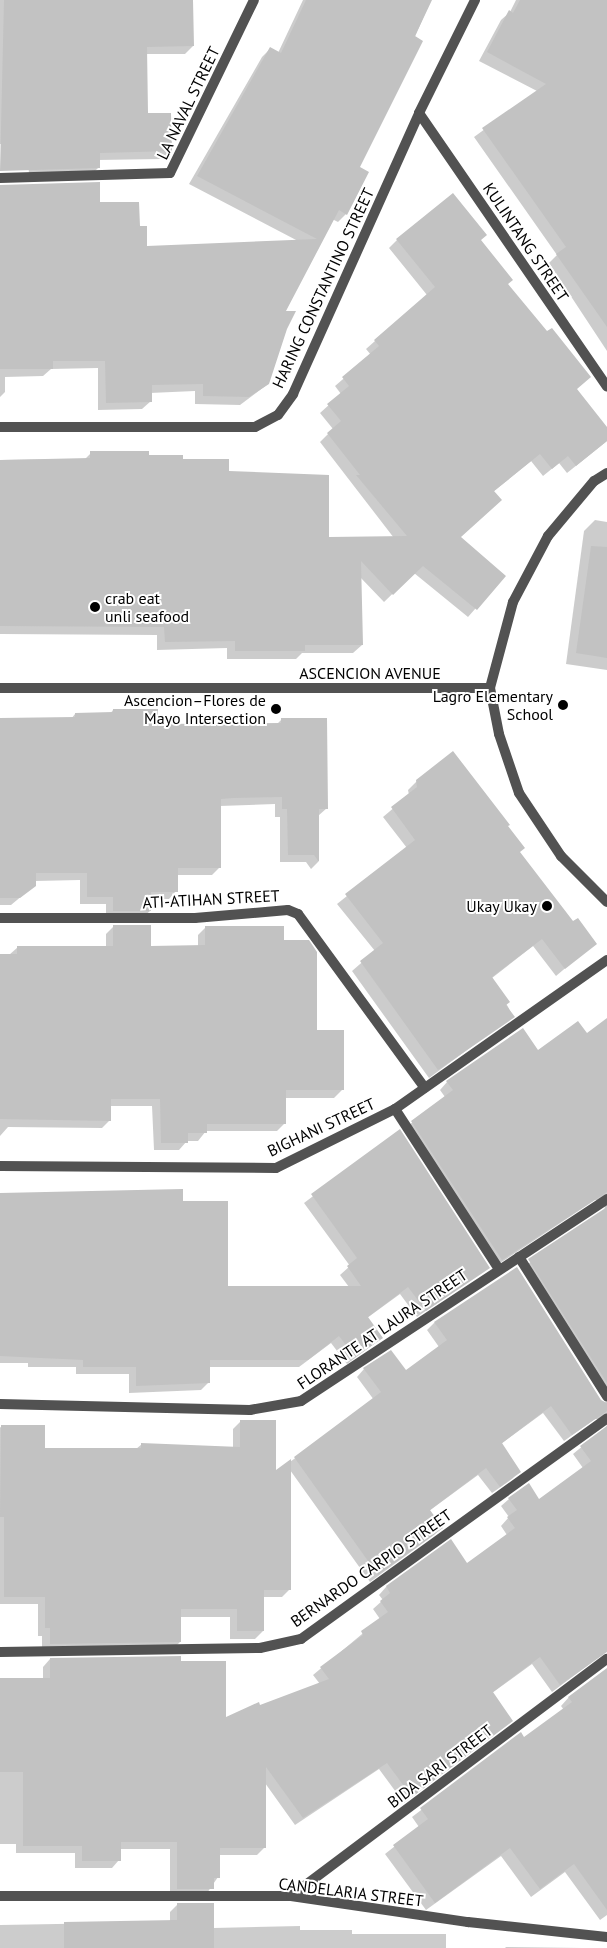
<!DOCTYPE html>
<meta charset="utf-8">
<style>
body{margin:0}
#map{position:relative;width:607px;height:1948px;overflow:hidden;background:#fff;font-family:"PT Sans",sans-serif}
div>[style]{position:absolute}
.shadow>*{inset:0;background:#0003}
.building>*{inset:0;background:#c2c2c2}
.service>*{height:10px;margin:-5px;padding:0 5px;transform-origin:5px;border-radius:5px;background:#525252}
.minor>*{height:10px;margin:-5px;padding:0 5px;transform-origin:5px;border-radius:5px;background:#525252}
.tertiary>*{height:10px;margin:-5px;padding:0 5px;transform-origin:5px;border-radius:5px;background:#525252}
.dots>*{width:14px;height:14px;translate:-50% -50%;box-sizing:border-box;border:2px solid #fff;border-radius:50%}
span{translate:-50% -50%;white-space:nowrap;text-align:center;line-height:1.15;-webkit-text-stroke:4px #fff;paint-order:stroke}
.street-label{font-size:16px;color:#000}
.poi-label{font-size:16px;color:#000}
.left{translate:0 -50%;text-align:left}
.right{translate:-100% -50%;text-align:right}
</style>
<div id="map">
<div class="shadow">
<i style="clip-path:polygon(0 0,189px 0,193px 46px,185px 54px,146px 54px,147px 115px,171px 151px,162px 159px,98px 160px,98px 168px,90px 176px,29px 178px,28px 144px,0 144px)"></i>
<i style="clip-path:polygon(303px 0,431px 0,358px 167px,346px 214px,338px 222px,332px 219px,284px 312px,285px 328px,268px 384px,240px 405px,195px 404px,195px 391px,150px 393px,151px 401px,142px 409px,98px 410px,98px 368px,51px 369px,43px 376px,5px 377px,5px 392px,0 397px,0 209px,98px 204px,139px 227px,146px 247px,298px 241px,189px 184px,262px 57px,270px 49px,278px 53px)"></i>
<i style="clip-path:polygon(516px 0,607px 0,607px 351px,549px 263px,557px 255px,474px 137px,537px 91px,479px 61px,501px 20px,510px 12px)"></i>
<i style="clip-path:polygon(397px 240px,480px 241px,576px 390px,607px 429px,607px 441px,567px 473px,559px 463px,543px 476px,531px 461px,493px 492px,459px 538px,504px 576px,468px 617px,414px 573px,384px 602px,360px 577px,362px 645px,353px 653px,302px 653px,296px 659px,227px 659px,227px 648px,157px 650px,157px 635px,0 634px,0 460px,85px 459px,91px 453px,181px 461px,228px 472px,328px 539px,394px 538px,320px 442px,333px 429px,320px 413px,341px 394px,335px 386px,371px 355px,366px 349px,375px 341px,427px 295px,389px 248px)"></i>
<i style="clip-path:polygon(595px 520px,607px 522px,607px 670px,566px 664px,584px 531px)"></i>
<i style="clip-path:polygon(113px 710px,157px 725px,277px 724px,282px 719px,327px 808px,318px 816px,318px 862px,311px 869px,306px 862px,280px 862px,280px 817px,275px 817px,275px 804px,220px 806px,220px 867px,212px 875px,176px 875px,176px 891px,169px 899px,150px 899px,150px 911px,142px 918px,106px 918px,106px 904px,80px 904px,80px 880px,35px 881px,35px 885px,11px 905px,0 905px,0 719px,71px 719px,75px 714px,110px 714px)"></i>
<i style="clip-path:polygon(417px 781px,507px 826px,519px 852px,573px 923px,595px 943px,556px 976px,533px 946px,492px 978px,513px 1016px,429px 1078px,352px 971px,375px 951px,337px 904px,407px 848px,383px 817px,409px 795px,408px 790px)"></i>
<i style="clip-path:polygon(114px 926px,150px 947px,198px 946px,198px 935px,206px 927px,283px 942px,316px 1031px,342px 1090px,334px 1098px,285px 1098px,285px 1123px,277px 1131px,206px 1131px,198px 1141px,187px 1141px,179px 1150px,154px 1150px,152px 1106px,110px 1106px,110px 1120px,102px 1128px,8px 1127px,0 1136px,0 955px,9px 955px,18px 947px,106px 947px,106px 934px)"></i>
<i style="clip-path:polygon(607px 1019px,607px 1625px,591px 1663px,552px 1692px,532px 1664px,492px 1693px,511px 1721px,404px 1803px,379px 1769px,295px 1825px,265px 1783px,265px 1847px,257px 1855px,218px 1855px,218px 1877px,205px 1896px,170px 1896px,170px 1849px,119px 1849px,119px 1860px,112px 1868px,75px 1868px,75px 1853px,16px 1853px,16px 1844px,0 1844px,0 1680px,43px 1679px,43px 1667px,50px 1659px,180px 1663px,225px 1719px,320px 1684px,313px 1675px,380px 1619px,373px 1609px,383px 1600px,379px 1595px,386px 1587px,450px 1541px,467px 1564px,507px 1535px,501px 1526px,509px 1517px,501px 1506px,509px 1499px,539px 1500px,583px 1468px,573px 1454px,607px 1426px,603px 1419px,595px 1419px,564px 1441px,543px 1413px,501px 1444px,519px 1471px,512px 1479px,492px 1493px,478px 1475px,429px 1511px,441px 1528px,434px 1535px,370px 1582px,290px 1470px,290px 1589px,282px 1597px,263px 1597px,263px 1631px,255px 1639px,230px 1639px,230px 1617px,180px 1617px,180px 1642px,172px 1650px,42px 1652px,42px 1636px,38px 1636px,38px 1604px,0 1604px,0 1427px,43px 1449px,136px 1449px,142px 1444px,233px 1448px,233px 1429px,241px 1421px,275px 1473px,374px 1400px,357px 1377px,364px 1369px,406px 1372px,439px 1347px,427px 1330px,434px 1323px,517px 1268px,600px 1401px,606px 1403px,522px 1268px,604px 1211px,606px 1202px,595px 1200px,494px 1267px,404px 1129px,445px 1097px,440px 1090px,447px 1082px,587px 1034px)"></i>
<i style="clip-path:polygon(399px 1131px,488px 1268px,417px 1317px,400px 1294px,367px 1318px,382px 1338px,347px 1364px,331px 1343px,299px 1367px,209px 1367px,209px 1382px,201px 1390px,129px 1393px,129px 1374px,76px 1374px,76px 1367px,28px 1367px,28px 1363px,0 1363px,0 1194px,182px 1203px,227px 1287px,349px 1287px,340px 1275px,350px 1266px,304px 1203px)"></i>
<i style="clip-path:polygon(607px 1669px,607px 1915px,600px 1920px,565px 1872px,531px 1897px,501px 1856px,426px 1910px,385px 1854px,419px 1827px,412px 1817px,521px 1734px,524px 1739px,564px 1710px,561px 1706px,569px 1697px)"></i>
<i style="clip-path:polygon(178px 1904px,213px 1928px,300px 1926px,300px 1930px,352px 1930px,352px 1934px,446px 1934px,446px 1948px,0 1948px,0 1925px,170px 1922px,170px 1912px)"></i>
<i style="clip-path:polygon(506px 1947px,582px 1948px,505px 1948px)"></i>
</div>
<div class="building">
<i style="clip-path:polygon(4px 0,193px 0,194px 46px,147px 47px,148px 113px,171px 113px,172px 151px,100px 153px,100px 168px,0 171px)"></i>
<i style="clip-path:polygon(306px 0,432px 0,415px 36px,423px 41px,360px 167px,369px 172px,347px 215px,339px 210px,286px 311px,296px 311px,287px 329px,269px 384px,249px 397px,203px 396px,203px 384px,152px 385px,152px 402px,106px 403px,105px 361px,53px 361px,53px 369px,0 369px,0 185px,100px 182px,100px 202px,139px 202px,140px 226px,147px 226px,147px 246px,317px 239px,197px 176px,270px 47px,281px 53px)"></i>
<i style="clip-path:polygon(520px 0,607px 0,607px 327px,556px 254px,566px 247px,482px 128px,546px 84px,487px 52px,509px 10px,513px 13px)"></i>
<i style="clip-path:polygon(453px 193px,487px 235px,481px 240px,513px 280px,508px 284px,547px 331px,552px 328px,591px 377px,577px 389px,607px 427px,607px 441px,576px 466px,568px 456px,552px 469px,540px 454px,494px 491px,502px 500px,461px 537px,506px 576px,477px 610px,423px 566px,393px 595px,361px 561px,363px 645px,305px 645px,305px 651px,235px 651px,235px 641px,165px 642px,164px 627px,0 626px,0 460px,90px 458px,90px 451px,149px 451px,149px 455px,183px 455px,183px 459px,229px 459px,229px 471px,329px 475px,329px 537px,407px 536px,356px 475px,360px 475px,327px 433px,341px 421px,327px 404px,349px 386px,342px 377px,379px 346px,374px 340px,435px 287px,396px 239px)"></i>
<i style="clip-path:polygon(591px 546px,607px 547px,607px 658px,576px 653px)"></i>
<i style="clip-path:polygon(113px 709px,158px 709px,158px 724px,281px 723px,281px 718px,327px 718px,328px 809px,319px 809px,319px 862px,314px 855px,288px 855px,287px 809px,282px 809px,282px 797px,233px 798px,221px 799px,221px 868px,178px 868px,178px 892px,151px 892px,151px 911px,113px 911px,113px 897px,87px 897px,87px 873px,36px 873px,36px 886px,20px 898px,0 898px,0 718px,75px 717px,75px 713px,113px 712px)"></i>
<i style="clip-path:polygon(453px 751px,510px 825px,508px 826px,525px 848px,520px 852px,573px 921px,578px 918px,597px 944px,565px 969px,542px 939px,492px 977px,510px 1002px,506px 1005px,515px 1017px,438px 1070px,360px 961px,383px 943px,345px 894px,415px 840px,391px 807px,417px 787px,416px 780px)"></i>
<i style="clip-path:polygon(113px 925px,151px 925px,151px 946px,205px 945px,205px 926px,284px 926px,284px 940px,309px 940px,317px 952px,317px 1030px,344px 1030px,344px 1090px,286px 1090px,286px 1124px,207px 1124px,207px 1133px,188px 1133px,188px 1143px,161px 1143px,160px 1099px,111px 1099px,111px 1121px,0 1119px,0 954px,17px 954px,17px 946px,113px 946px)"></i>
<i style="clip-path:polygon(607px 1018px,607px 1192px,502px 1260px,411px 1121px,453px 1090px,446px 1081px,523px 1028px,538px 1050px,578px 1021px,587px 1033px)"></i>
<i style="clip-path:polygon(400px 1129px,490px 1268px,426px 1311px,408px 1287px,368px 1317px,383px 1338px,355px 1357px,339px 1336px,308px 1360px,210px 1360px,210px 1383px,136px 1386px,136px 1367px,83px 1367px,83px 1360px,0 1356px,0 1193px,183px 1189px,183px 1201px,228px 1201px,228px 1286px,361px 1286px,347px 1266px,357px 1258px,311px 1194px)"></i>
<i style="clip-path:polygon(607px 1207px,607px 1383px,528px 1259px)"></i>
<i style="clip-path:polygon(517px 1267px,601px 1400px,607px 1403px,607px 1411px,572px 1435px,551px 1406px,502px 1443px,521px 1472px,500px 1487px,486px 1468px,430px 1510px,443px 1528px,378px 1575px,294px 1457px,381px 1392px,363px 1368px,391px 1350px,406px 1370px,447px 1340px,434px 1322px)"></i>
<i style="clip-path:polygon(240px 1420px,276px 1420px,276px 1470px,291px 1459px,291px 1590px,264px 1590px,264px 1631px,237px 1631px,237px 1609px,181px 1609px,181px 1642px,50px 1644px,50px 1628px,45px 1628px,45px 1597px,4px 1597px,4px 1517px,0 1517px,1px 1425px,45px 1425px,45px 1448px,141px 1448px,141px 1443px,240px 1447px)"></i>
<i style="clip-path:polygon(607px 1426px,607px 1652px,560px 1685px,540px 1657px,493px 1692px,513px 1721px,412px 1797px,387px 1763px,303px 1818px,266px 1767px,266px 1848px,220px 1848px,220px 1878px,214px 1878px,214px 1889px,177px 1889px,177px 1842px,121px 1842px,121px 1861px,82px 1861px,82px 1846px,23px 1846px,23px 1772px,0 1772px,0 1678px,50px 1678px,50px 1658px,181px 1656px,181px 1661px,226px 1661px,226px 1717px,259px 1702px,260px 1705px,329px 1679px,320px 1667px,363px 1635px,361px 1631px,388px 1612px,380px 1601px,390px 1593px,386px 1586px,451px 1539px,467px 1563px,515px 1528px,507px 1517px,517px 1510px,508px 1498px,529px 1483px,539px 1499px,591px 1461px,580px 1446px)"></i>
<i style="clip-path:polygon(607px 1668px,607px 1910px,574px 1864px,540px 1889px,510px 1848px,435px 1903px,393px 1845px,428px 1819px,420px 1808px,521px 1732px,524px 1737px,572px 1702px,568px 1697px)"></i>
<i style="clip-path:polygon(177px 1903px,214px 1903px,214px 1948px,64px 1948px,64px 1922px,177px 1920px)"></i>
</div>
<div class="service">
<i style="left:395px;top:1109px;width:191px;rotate:57deg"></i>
<i style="left:519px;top:1257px;width:165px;rotate:57.7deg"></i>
</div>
<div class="minor">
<i style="left:419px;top:113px;width:332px;rotate:55.5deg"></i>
<i style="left:0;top:178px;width:170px;rotate:-1.7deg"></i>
<i style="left:170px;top:173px;width:192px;rotate:-64.1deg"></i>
<i style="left:0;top:427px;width:255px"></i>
<i style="left:255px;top:427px;width:26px;rotate:-28deg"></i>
<i style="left:278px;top:415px;width:26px;rotate:-54deg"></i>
<i style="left:293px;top:394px;width:308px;rotate:-65.8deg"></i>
<i style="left:419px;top:113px;width:126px;rotate:-63.6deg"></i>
<i style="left:0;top:918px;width:195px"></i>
<i style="left:195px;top:918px;width:93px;rotate:-4.9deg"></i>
<i style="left:288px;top:910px;width:11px;rotate:22deg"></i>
<i style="left:298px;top:914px;width:215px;rotate:53.9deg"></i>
<i style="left:0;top:1166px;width:276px;rotate:0.4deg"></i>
<i style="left:276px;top:1168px;width:133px;rotate:-26.4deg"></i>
<i style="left:395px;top:1109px;width:259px;rotate:-35.1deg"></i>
<i style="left:0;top:1404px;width:250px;rotate:1.4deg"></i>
<i style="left:250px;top:1410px;width:52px;rotate:-10deg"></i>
<i style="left:301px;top:1401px;width:367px;rotate:-33.4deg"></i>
<i style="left:0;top:1652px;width:260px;rotate:-0.9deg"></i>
<i style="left:260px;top:1648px;width:42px;rotate:-12.4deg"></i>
<i style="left:301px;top:1639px;width:377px;rotate:-35.8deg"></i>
<i style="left:0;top:1896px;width:291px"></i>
<i style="left:291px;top:1896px;width:179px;rotate:8.4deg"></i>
<i style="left:468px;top:1922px;width:140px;rotate:6.2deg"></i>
<i style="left:291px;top:1896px;width:395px;rotate:-36.9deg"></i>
</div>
<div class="tertiary">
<i style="left:607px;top:473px;width:15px;rotate:148deg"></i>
<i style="left:594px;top:481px;width:72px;rotate:129.9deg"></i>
<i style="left:548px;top:536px;width:75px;rotate:117.9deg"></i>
<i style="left:513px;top:602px;width:89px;rotate:105deg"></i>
<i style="left:490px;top:688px;width:47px;rotate:78.9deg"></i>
<i style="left:499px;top:734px;width:62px;rotate:71.3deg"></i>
<i style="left:519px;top:793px;width:76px;rotate:56.3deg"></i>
<i style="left:561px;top:856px;width:65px;rotate:45deg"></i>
<i style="left:0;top:688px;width:490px"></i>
</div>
<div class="dots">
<i style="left:95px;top:607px;background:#000"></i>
<i style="left:563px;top:705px;background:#000"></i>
<i style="left:276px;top:709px;background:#000"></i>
<i style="left:547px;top:906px;background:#000"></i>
</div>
<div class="street-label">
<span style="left:188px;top:103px;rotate:-64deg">LA NAVAL STREET</span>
<span style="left:526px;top:242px;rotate:56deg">KULINTANG STREET</span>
<span style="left:323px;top:288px;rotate:-65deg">HARING CONSTANTINO STREET</span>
<span style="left:370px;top:673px">ASCENCION AVENUE</span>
<span style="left:211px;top:899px;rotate:-3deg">ATI-ATIHAN STREET</span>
<span style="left:321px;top:1127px;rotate:-25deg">BIGHANI STREET</span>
<span style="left:382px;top:1329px;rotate:-34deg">FLORANTE AT LAURA STREET</span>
<span style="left:371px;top:1568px;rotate:-35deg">BERNARDO CARPIO STREET</span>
<span style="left:440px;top:1766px;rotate:-37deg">BIDA SARI STREET</span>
<span style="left:351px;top:1892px;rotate:7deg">CANDELARIA STREET</span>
</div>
<div class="poi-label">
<span class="left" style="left:105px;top:607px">crab eat<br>unli seafood</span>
<span class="right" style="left:553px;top:705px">Lagro Elementary<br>School</span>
<span class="right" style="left:266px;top:709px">Ascencion–Flores de<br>Mayo Intersection</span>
<span class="right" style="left:537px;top:906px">Ukay Ukay</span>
</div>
</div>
